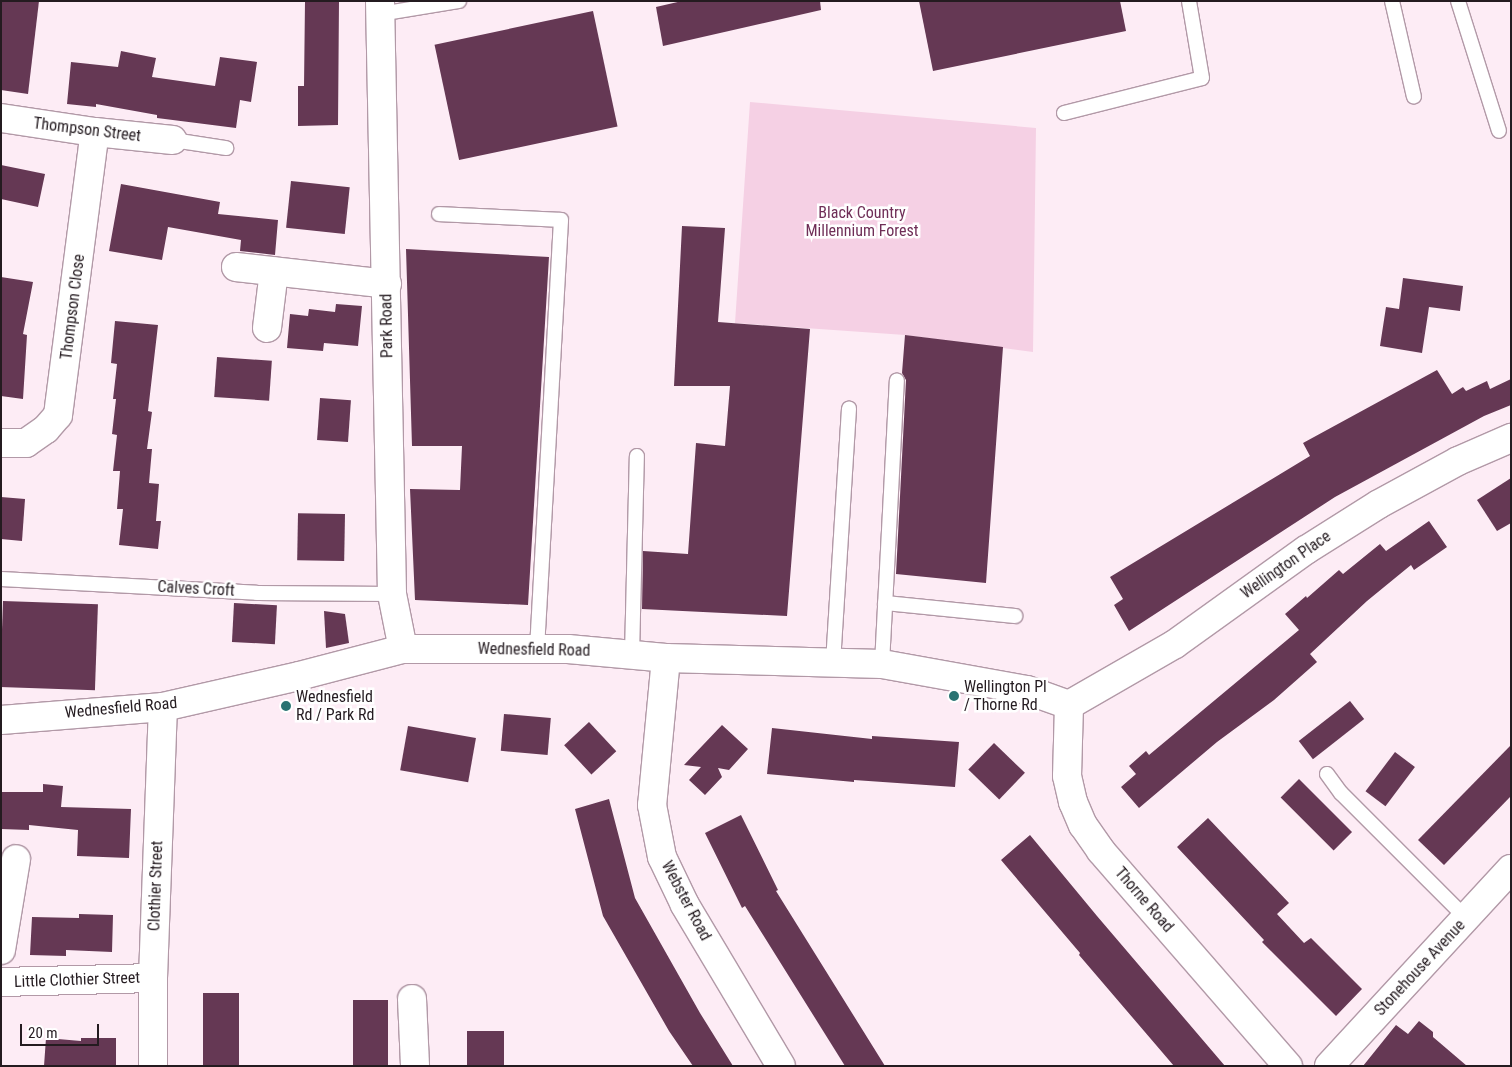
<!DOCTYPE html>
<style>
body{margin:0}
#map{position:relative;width:1512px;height:1067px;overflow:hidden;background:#fdecf5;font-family:"Roboto Condensed",sans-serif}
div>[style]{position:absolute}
.green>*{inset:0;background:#f5d0e4}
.building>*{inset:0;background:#653854;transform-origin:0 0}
.roads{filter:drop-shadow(1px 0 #b299a7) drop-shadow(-1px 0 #b299a7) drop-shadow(0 1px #b299a7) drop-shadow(0 -1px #b299a7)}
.service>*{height:14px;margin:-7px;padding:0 7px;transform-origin:7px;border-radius:7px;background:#fff}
.minor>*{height:28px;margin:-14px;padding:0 14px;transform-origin:14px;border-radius:14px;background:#fff}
.tertiary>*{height:28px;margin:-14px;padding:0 14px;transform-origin:14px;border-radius:14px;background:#fff}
.secondary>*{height:28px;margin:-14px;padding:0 14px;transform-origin:14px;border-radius:14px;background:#fff}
.dots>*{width:14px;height:14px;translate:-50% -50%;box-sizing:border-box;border:2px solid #fff;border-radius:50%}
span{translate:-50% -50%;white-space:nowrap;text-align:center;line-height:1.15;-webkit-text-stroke:5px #fff;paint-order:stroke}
.street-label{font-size:16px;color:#241b20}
.park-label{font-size:16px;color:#6f2e57}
.poi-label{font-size:16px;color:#241b20}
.left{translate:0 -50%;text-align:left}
.frame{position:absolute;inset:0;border:2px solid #241b20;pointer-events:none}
.scale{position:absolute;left:20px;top:1024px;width:79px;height:22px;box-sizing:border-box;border:2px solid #241b20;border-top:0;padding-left:6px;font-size:15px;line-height:18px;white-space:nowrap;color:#241b20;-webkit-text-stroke:4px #fff;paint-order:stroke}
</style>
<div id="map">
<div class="green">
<i style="clip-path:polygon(750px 102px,1036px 128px,1033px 352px,905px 335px,735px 323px)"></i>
</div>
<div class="building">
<i style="clip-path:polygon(1px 1px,39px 1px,28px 94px,1px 90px)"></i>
<i style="clip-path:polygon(305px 1px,339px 1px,338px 125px,298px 126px,298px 86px,304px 86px)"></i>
<i style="clip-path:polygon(682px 1px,820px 1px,821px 10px,663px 46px,656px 7px)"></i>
<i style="clip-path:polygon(919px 1px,1120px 1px,1126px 31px,933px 71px)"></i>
<i style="left:593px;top:11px;width:118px;height:162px;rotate:78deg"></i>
<i style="clip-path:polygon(121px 51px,156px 58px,152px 77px,215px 86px,220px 57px,257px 62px,251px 102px,240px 100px,236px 128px,157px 118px,157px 115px,96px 104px,96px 107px,67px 104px,71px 62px,118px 67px)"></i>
<i style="clip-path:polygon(1px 165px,45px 174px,38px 207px,1px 199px)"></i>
<i style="left:291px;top:181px;width:59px;height:47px;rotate:6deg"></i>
<i style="clip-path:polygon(121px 184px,220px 202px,218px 214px,278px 220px,275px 255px,240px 251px,241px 240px,168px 227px,162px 260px,109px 251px)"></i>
<i style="clip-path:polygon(682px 226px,725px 228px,718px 322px,810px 329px,787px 616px,642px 609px,643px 551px,688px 554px,696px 443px,725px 446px,730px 386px,674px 386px)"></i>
<i style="clip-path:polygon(406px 249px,549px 257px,528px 605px,415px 600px,410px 489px,460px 490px,462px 446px,412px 446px)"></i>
<i style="clip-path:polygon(1px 277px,33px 282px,23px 334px,27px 335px,23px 399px,1px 396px)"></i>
<i style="clip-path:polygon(1403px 278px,1463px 286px,1460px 311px,1429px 307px,1422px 353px,1380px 346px,1386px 307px,1399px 309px)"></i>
<i style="clip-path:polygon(336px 304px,362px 306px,358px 346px,324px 343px,323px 351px,287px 348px,290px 314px,308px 316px,309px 309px,335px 312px)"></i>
<i style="clip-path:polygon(115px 321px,158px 325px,148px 411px,152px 412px,147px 449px,152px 449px,149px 483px,159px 484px,156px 521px,161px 521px,158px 549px,119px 545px,123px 509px,117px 509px,120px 471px,113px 471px,117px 435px,112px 434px,116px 399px,113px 399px,117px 364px,111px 363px)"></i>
<i style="clip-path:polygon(905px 335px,1003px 347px,986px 583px,896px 574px,906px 380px,902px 373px)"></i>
<i style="left:217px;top:357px;width:55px;height:40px;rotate:4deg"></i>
<i style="clip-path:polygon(1437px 370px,1452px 394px,1463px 387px,1466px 391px,1487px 381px,1490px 389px,1511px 379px,1511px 405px,1484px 416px,1335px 497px,1129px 631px,1114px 605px,1123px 599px,1110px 577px,1310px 456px,1303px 443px)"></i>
<i style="left:320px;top:398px;width:31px;height:42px;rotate:4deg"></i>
<i style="clip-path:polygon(1511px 478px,1511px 523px,1497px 531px,1477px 500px)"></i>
<i style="clip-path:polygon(1px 497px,25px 499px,22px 541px,1px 539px)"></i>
<i style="left:345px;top:514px;width:47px;height:47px;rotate:91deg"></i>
<i style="clip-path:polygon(1429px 521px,1447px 547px,1414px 570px,1411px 565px,1367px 601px,1310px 654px,1317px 662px,1274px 700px,1217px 742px,1139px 808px,1121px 787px,1136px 774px,1129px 766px,1146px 751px,1149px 755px,1299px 630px,1285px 614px,1306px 596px,1307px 598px,1339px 570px,1343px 574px,1380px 544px,1386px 551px)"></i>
<i style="left:3px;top:601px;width:95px;height:86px;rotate:2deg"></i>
<i style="left:234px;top:603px;width:43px;height:39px;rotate:3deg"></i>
<i style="clip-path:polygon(324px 611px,345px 614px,349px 643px,326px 648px)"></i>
<i style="left:1350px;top:701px;width:23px;height:65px;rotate:52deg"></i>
<i style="left:504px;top:714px;width:47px;height:37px;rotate:5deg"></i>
<i style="left:589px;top:722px;width:40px;height:34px;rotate:47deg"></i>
<i style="clip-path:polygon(722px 725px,748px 749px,729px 770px,718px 768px,722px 777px,705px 795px,689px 780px,701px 767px,684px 765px)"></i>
<i style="left:408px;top:726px;width:69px;height:45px;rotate:10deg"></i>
<i style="clip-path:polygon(772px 728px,872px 739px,872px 736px,959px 742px,955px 787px,854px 780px,854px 782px,767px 774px)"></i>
<i style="left:994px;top:743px;width:43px;height:37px;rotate:44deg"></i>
<i style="clip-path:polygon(1511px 745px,1511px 796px,1444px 865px,1418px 840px)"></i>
<i style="left:1395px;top:752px;width:25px;height:49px;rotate:37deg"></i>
<i style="left:1299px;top:779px;width:75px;height:26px;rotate:45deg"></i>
<i style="clip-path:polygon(43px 784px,63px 786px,61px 807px,131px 809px,129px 858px,77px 856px,78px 830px,29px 825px,29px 830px,1px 829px,1px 792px,43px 792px)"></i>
<i style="clip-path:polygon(609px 799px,635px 898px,700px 1013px,733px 1066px,693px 1066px,669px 1031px,603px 916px,575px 809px)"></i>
<i style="clip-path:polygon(741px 815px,778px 890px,776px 891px,885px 1066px,845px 1066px,745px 906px,742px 908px,705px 833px)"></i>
<i style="clip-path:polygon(1208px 818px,1289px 903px,1277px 914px,1304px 943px,1311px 938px,1362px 989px,1336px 1016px,1262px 942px,1264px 940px,1177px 847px)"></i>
<i style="clip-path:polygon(1030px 835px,1097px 916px,1225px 1066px,1174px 1066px,1079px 955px,1080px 953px,1001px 860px)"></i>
<i style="clip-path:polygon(79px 914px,113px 915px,112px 952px,66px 950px,66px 956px,30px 955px,32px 917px,79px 918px)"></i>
<i style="left:203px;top:993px;width:36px;height:73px"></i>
<i style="left:353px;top:1000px;width:35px;height:66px"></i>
<i style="clip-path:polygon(1419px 1021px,1433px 1032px,1433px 1037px,1467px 1066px,1363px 1066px,1396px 1025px,1408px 1034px)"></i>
<i style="left:467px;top:1031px;width:37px;height:35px"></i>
<i style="clip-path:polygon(46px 1038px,81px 1041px,81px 1038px,116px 1038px,116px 1066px,44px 1066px)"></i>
</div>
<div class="roads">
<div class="service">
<i style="left:1392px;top:1px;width:98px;rotate:77.1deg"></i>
<i style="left:1458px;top:1px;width:136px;rotate:72.5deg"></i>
<i style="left:380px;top:14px;width:80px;rotate:-9.3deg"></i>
<i style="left:1064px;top:113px;width:142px;rotate:-14.2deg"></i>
<i style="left:1202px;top:78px;width:78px;rotate:-99.6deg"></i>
<i style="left:173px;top:140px;width:54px;rotate:8.6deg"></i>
<i style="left:439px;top:214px;width:122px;rotate:2.8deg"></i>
<i style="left:561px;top:220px;width:430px;rotate:93.2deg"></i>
<i style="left:1px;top:579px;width:256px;rotate:3.1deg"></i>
<i style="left:257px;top:593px;width:135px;rotate:0.4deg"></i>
<i style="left:885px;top:603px;width:131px;rotate:5.7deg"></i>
<i style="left:632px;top:655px;width:199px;rotate:-88.6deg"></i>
<i style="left:833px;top:663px;width:255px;rotate:-86.4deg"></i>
<i style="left:882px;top:664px;width:284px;rotate:-87deg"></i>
<i style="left:1327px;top:774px;width:24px;rotate:54deg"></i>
<i style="left:1341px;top:793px;width:177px;rotate:45deg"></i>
</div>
<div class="minor">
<i style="left:380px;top:1px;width:593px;rotate:88.84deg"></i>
<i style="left:392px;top:594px;width:56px;rotate:78.7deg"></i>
<i style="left:1px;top:118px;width:95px;rotate:8.5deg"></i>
<i style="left:95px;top:132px;width:78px;rotate:5.9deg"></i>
<i style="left:236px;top:267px;width:152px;rotate:6.4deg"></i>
<i style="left:267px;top:328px;width:57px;rotate:-83deg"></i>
<i style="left:1px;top:443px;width:25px"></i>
<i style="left:26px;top:443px;width:24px;rotate:-35deg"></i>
<i style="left:46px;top:429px;width:18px;rotate:-49deg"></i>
<i style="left:58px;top:415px;width:285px;rotate:-82.6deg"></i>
<i style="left:666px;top:658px;width:148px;rotate:95.4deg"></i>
<i style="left:652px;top:805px;width:53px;rotate:79.1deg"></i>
<i style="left:662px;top:857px;width:53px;rotate:64.4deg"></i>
<i style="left:685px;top:905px;width:187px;rotate:59.2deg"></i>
<i style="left:1px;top:950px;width:92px;rotate:-80.6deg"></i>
<i style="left:1px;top:982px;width:152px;rotate:-1.5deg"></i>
<i style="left:412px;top:999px;width:67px;rotate:87.4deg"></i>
<i style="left:153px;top:1066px;width:88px;rotate:-90deg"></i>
<i style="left:153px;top:978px;width:271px;rotate:-87.9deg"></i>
<i style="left:1329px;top:1066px;width:268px;rotate:-47.3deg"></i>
</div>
<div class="tertiary">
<i style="left:1069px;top:705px;width:71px;rotate:91.6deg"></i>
<i style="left:1067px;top:776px;width:27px;rotate:77deg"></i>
<i style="left:1073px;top:802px;width:25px;rotate:67deg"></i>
<i style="left:1083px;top:825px;width:32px;rotate:55deg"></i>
<i style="left:1101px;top:851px;width:285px;rotate:49deg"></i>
</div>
<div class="secondary">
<i style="left:1px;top:720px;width:163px;rotate:-4.6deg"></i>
<i style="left:163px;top:707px;width:139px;rotate:-12.8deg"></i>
<i style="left:299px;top:676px;width:107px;rotate:-14.6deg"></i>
<i style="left:403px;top:649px;width:165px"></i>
<i style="left:568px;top:649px;width:98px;rotate:5.2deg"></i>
<i style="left:666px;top:658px;width:216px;rotate:1.6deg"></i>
<i style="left:882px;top:664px;width:147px;rotate:10.2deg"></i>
<i style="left:1027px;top:690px;width:45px;rotate:19.7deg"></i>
<i style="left:1069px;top:705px;width:122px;rotate:-29.9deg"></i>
<i style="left:1175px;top:644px;width:161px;rotate:-35.7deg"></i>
<i style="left:1306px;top:550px;width:86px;rotate:-32.2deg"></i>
<i style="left:1379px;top:504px;width:90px;rotate:-28.6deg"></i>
<i style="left:1458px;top:461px;width:58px;rotate:-23.5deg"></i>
</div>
</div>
<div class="dots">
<i style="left:954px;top:696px;background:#297372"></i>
<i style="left:286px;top:706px;background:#297372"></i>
</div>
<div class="street-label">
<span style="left:87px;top:130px;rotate:7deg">Thompson Street</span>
<span style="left:73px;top:307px;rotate:-83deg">Thompson Close</span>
<span style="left:387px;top:326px;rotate:-91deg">Park Road</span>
<span style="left:1286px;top:565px;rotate:-35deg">Wellington Place</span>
<span style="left:196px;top:589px;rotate:3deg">Calves Croft</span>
<span style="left:534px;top:650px;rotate:1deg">Wednesfield Road</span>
<span style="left:121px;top:708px;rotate:-5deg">Wednesfield Road</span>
<span style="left:156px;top:886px;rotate:-88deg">Clothier Street</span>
<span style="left:1144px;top:900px;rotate:49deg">Thorne Road</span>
<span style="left:686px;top:901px;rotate:62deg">Webster Road</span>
<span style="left:1420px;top:968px;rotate:-47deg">Stonehouse Avenue</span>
<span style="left:77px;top:980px;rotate:-2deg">Little Clothier Street</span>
</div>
<div class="park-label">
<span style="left:862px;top:222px">Black Country<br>Millennium Forest</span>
</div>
<div class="poi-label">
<span class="left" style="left:964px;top:696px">Wellington Pl<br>/ Thorne Rd</span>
<span class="left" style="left:296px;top:706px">Wednesfield<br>Rd / Park Rd</span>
</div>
<div class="frame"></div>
<div class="scale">20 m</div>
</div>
